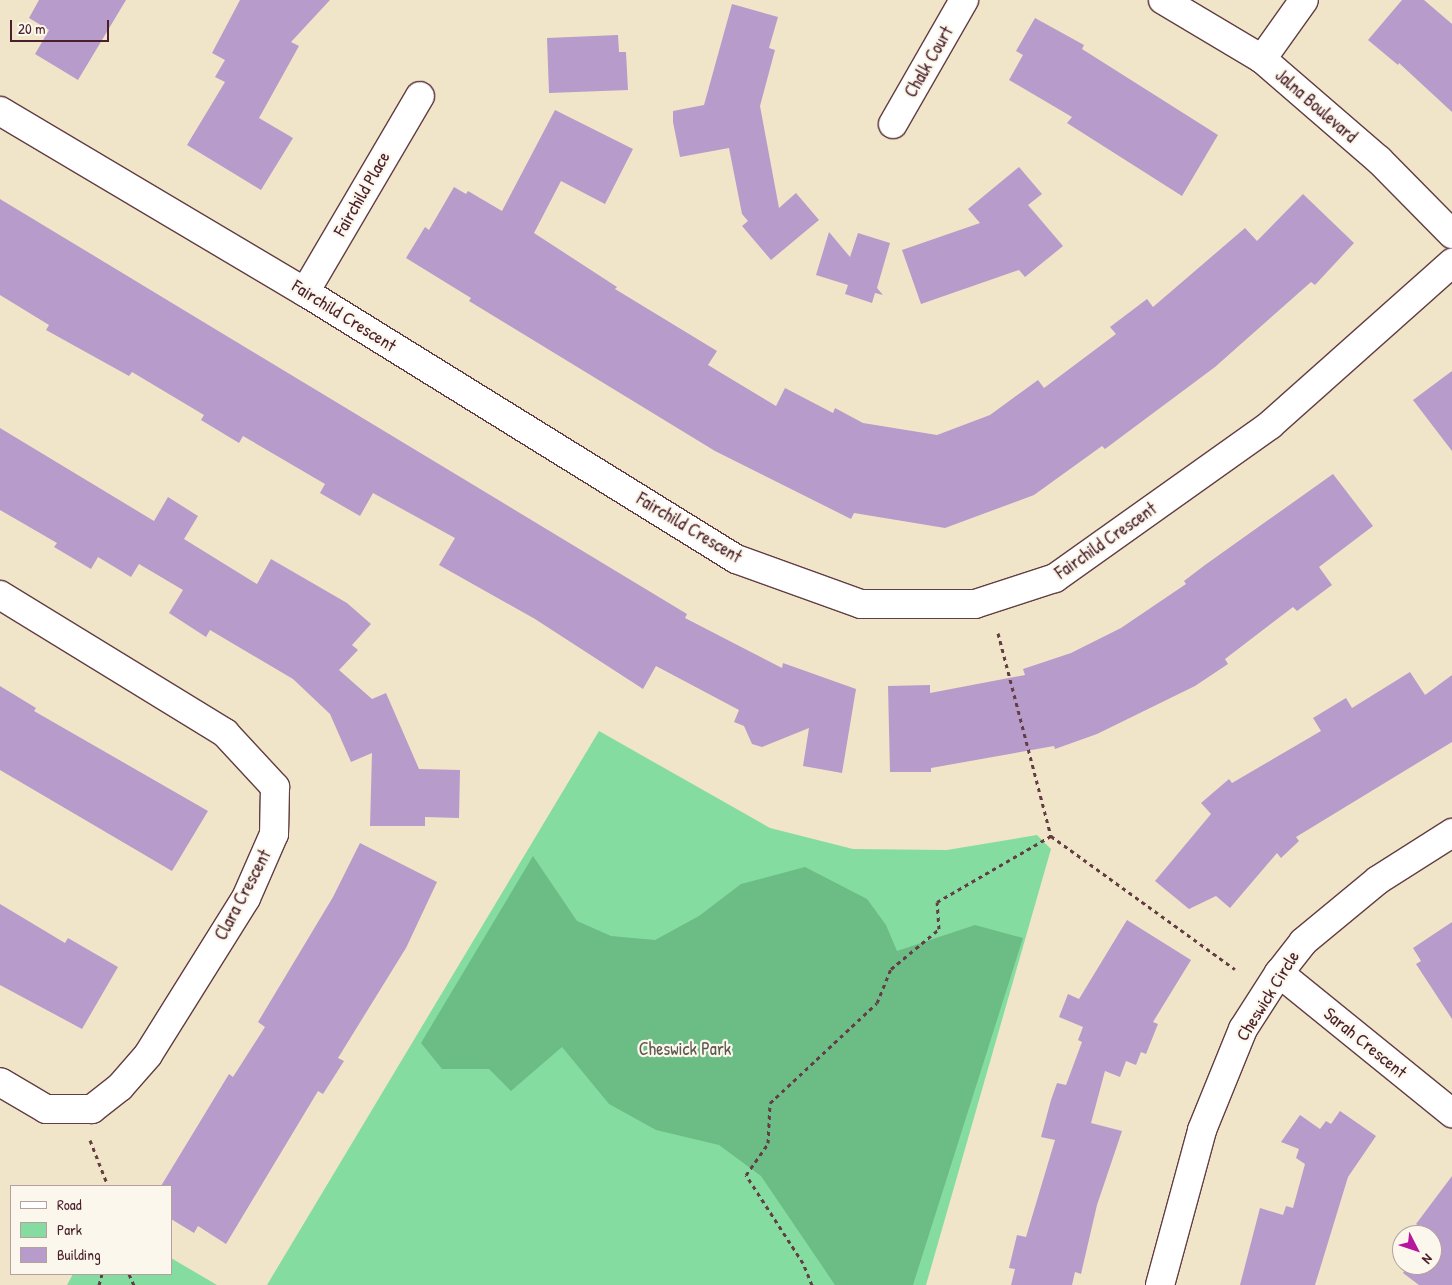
<!DOCTYPE html>
<style>
body{margin:0}
#map{position:relative;width:1452px;height:1285px;overflow:hidden;background:#f0e5c8;font-family:"Patrick Hand",sans-serif}
div>[style]{position:absolute}
.green>*{inset:0;background:#85dca0}
.forest>*{inset:0;background:#6cbc86}
.building>*{inset:0;background:#b79bcb}
.path>*{height:3px;margin-top:-1.5px;transform-origin:0;background:repeating-linear-gradient(90deg,#633d43 0 4px,transparent 0 8px)}
.roads{filter:drop-shadow(1px 0 #633d43) drop-shadow(-1px 0 #633d43) drop-shadow(0 1px #633d43) drop-shadow(0 -1px #633d43)}
.minor>*{height:28px;margin:-14px;padding:0 14px;transform-origin:14px;border-radius:14px;background:#fff}
span{translate:-50% -50%;white-space:nowrap;text-align:center;line-height:1.15;-webkit-text-stroke:4.5px #fbf7ec;paint-order:stroke}
.street-label{font-size:18px;color:#4a1f2b}
.park-label{font-size:18px;color:#5c584e}
.legend{position:absolute;left:10px;top:1185px;width:162px;height:90px;box-sizing:border-box;background:#fbf7ec;border:1px solid #b4a19f;margin:0;padding:6px 9px;list-style:none;font-size:15px;color:#4a1f2b}
.legend li{display:flex;align-items:center;gap:10px;height:25px}
.legend b{width:25px;border:1px solid #b4a19f}
.north{position:absolute;left:1392px;top:1225px;width:50px;height:50px;box-sizing:border-box;background:#fbf7ec;border:1px solid #b4a19f;border-radius:50%;rotate:131deg;font-size:14px;font-weight:700;line-height:20px;text-align:center;color:#4a1f2b}
.north::after{content:'';display:block;margin:auto;width:18px;height:22px;background:#b5179e;clip-path:polygon(50% 0,100% 100%,50% 72%,0 100%)}
.scale{position:absolute;left:10px;top:20px;width:99px;height:22px;box-sizing:border-box;border:2px solid #4a1f2b;border-top:0;padding-left:6px;font-size:15px;line-height:18px;white-space:nowrap;color:#4a1f2b;-webkit-text-stroke:4px #fbf7ec;paint-order:stroke}
</style>
<div id="map">
<div class="green">
<i style="clip-path:polygon(599px 731px,770px 828px,853px 849px,947px 850px,1037px 835px,1051px 849px,926px 1285px,267px 1285px)"></i>
<i style="clip-path:polygon(171px 1258px,217px 1285px,67px 1285px,73px 1274px,171px 1274px)"></i>
</div>
<div class="forest">
<i style="clip-path:polygon(533px 856px,577px 921px,611px 936px,655px 940px,699px 916px,741px 884px,805px 867px,867px 899px,886px 925px,897px 951px,975px 925px,1023px 938px,913px 1285px,835px 1285px,761px 1176px,719px 1145px,656px 1130px,609px 1104px,562px 1047px,511px 1091px,489px 1069px,442px 1069px,421px 1043px)"></i>
</div>
<div class="building">
<i style="clip-path:polygon(39px 0,126px 0,78px 80px,35px 54px,49px 30px,29px 18px)"></i>
<i style="clip-path:polygon(240px 0,330px 0,291px 42px,299px 46px,259px 118px,293px 138px,261px 190px,187px 145px,225px 82px,215px 77px,225px 60px,212px 53px)"></i>
<i style="clip-path:polygon(1402px 0,1424px 0,1452px 24px,1452px 112px,1399px 63px,1398px 65px,1368px 40px)"></i>
<i style="clip-path:polygon(732px 4px,778px 17px,769px 48px,775px 50px,760px 106px,779px 208px,796px 193px,819px 220px,771px 260px,742px 226px,748px 221px,742px 214px,729px 148px,680px 157px,673px 122px,673px 111px,704px 105px)"></i>
<i style="clip-path:polygon(1035px 18px,1084px 45px,1082px 49px,1218px 135px,1182px 196px,1067px 123px,1072px 117px,1009px 80px,1023px 55px,1016px 51px)"></i>
<i style="clip-path:polygon(618px 35px,619px 52px,626px 52px,628px 90px,549px 93px,547px 38px)"></i>
<i style="clip-path:polygon(555px 110px,633px 149px,605px 204px,561px 181px,534px 233px,617px 287px,615px 289px,717px 351px,708px 365px,776px 406px,785px 388px,833px 413px,835px 408px,863px 423px,937px 435px,990px 415px,1038px 380px,1044px 388px,1116px 334px,1110px 327px,1147px 299px,1153px 307px,1245px 228px,1257px 241px,1303px 194px,1354px 243px,1315px 285px,1311px 282px,1215px 367px,1105px 449px,1102px 446px,1034px 495px,945px 528px,854px 513px,851px 519px,715px 451px,469px 301px,471px 298px,406px 258px,425px 227px,429px 230px,454px 187px,466px 194px,468px 191px,502px 211px)"></i>
<i style="clip-path:polygon(1019px 167px,1042px 194px,1028px 205px,1063px 246px,1025px 277px,1019px 270px,921px 304px,902px 250px,980px 223px,968px 209px)"></i>
<i style="clip-path:polygon(0 199px,687px 614px,685px 618px,782px 668px,783px 663px,856px 689px,842px 773px,803px 766px,809px 728px,762px 747px,752px 744px,744px 726px,734px 722px,739px 710px,656px 666px,643px 689px,535px 619px,439px 565px,455px 538px,373px 493px,360px 516px,320px 493px,325px 484px,243px 436px,239px 443px,201px 420px,204px 415px,132px 372px,129px 376px,46px 330px,49px 325px,0 295px)"></i>
<i style="clip-path:polygon(829px 232px,850px 257px,858px 233px,890px 243px,877px 288px,883px 295px,875px 293px,872px 303px,845px 294px,848px 285px,816px 275px)"></i>
<i style="clip-path:polygon(1452px 371px,1452px 451px,1413px 400px)"></i>
<i style="clip-path:polygon(0 428px,154px 521px,168px 497px,198px 516px,184px 539px,257px 584px,271px 559px,347px 603px,371px 624px,352px 645px,358px 650px,339px 670px,372px 699px,386px 693px,419px 769px,460px 770px,459px 818px,425px 817px,425px 826px,370px 826px,372px 753px,351px 762px,330px 714px,293px 679px,210px 630px,206px 637px,169px 613px,183px 590px,139px 564px,131px 577px,98px 557px,91px 569px,54px 547px,57px 543px,0 510px)"></i>
<i style="clip-path:polygon(1333px 474px,1373px 526px,1319px 567px,1332px 585px,1297px 611px,1293px 607px,1225px 659px,1228px 664px,1195px 686px,1097px 734px,1055px 749px,1054px 746px,931px 768px,931px 772px,890px 772px,888px 686px,930px 685px,930px 693px,1025px 675px,1023px 669px,1071px 653px,1121px 628px,1186px 584px,1184px 581px,1205px 565px)"></i>
<i style="clip-path:polygon(1410px 672px,1425px 695px,1452px 675px,1452px 742px,1296px 837px,1299px 841px,1281px 858px,1277px 853px,1230px 908px,1216px 896px,1189px 909px,1155px 881px,1211px 814px,1201px 803px,1229px 779px,1232px 783px,1321px 731px,1313px 718px,1346px 698px,1352px 708px)"></i>
<i style="clip-path:polygon(0 686px,36px 708px,34px 711px,208px 811px,172px 871px,0 770px)"></i>
<i style="clip-path:polygon(360px 843px,437px 882px,406px 948px,338px 1058px,344px 1061px,323px 1094px,318px 1091px,226px 1244px,198px 1226px,194px 1233px,171px 1219px,171px 1186px,161px 1186px,229px 1074px,233px 1077px,265px 1027px,258px 1022px,333px 897px)"></i>
<i style="clip-path:polygon(0 904px,65px 943px,68px 938px,118px 967px,82px 1029px,0 985px)"></i>
<i style="clip-path:polygon(1127px 920px,1191px 960px,1153px 1022px,1158px 1024px,1146px 1054px,1141px 1052px,1136px 1065px,1126px 1061px,1120px 1077px,1105px 1071px,1091px 1123px,1122px 1131px,1097px 1205px,1081px 1274px,1075px 1272px,1072px 1285px,1011px 1285px,1015px 1269px,1009px 1268px,1017px 1235px,1026px 1237px,1055px 1140px,1041px 1137px,1051px 1100px,1057px 1083px,1066px 1085px,1082px 1042px,1078px 1040px,1083px 1027px,1059px 1017px,1068px 994px,1079px 999px)"></i>
<i style="clip-path:polygon(1452px 922px,1452px 1019px,1416px 964px,1421px 961px,1413px 948px)"></i>
<i style="clip-path:polygon(1340px 1111px,1376px 1136px,1348px 1177px,1315px 1285px,1240px 1285px,1260px 1208px,1283px 1215px,1286px 1206px,1293px 1208px,1305px 1164px,1296px 1158px,1299px 1149px,1281px 1142px,1300px 1115px,1320px 1129px,1326px 1121px,1331px 1124px)"></i>
<i style="clip-path:polygon(1452px 1176px,1452px 1285px,1419px 1285px,1403px 1273px,1409px 1265px,1432px 1265px,1432px 1235px,1416px 1224px)"></i>
</div>
<div class="path">
<i style="left:998px;top:633px;width:210px;rotate:75.4deg"></i>
<i style="left:1051px;top:836px;width:227px;rotate:35.9deg"></i>
<i style="left:90px;top:1140px;width:49px;rotate:68.6deg"></i>
<i style="left:129px;top:1274px;width:12px;rotate:66deg"></i>
<i style="left:99px;top:1285px;width:11px;rotate:-75deg"></i>
<i style="left:812px;top:1285px;width:24px;rotate:-112deg"></i>
<i style="left:803px;top:1263px;width:105px;rotate:-122.9deg"></i>
<i style="left:746px;top:1175px;width:39px;rotate:-55deg"></i>
<i style="left:768px;top:1143px;width:40px;rotate:-87.1deg"></i>
<i style="left:770px;top:1103px;width:146px;rotate:-43.1deg"></i>
<i style="left:877px;top:1003px;width:37px;rotate:-68deg"></i>
<i style="left:891px;top:969px;width:62px;rotate:-39.8deg"></i>
<i style="left:939px;top:929px;width:27px;rotate:-94deg"></i>
<i style="left:937px;top:902px;width:132px;rotate:-30.1deg"></i>
</div>
<div class="roads">
<div class="minor">
<i style="left:1163px;top:0;width:115px;rotate:30.8deg"></i>
<i style="left:1262px;top:59px;width:155px;rotate:40.8deg"></i>
<i style="left:1379px;top:160px;width:104px;rotate:45.4deg"></i>
<i style="left:1262px;top:59px;width:72px;rotate:-54.6deg"></i>
<i style="left:0;top:111px;width:355px;rotate:30.7deg"></i>
<i style="left:305px;top:292px;width:507px;rotate:31.78deg"></i>
<i style="left:736px;top:559px;width:133px;rotate:19.8deg"></i>
<i style="left:861px;top:604px;width:114px"></i>
<i style="left:975px;top:604px;width:84px;rotate:-18deg"></i>
<i style="left:1055px;top:578px;width:264px;rotate:-35.4deg"></i>
<i style="left:1270px;top:425px;width:244px;rotate:-41.7deg"></i>
<i style="left:893px;top:124px;width:143px;rotate:-60.2deg"></i>
<i style="left:305px;top:292px;width:227px;rotate:-59.6deg"></i>
<i style="left:0;top:595px;width:264px;rotate:31.5deg"></i>
<i style="left:225px;top:733px;width:74px;rotate:47.2deg"></i>
<i style="left:275px;top:787px;width:47px;rotate:91.2deg"></i>
<i style="left:274px;top:834px;width:70px;rotate:113.6deg"></i>
<i style="left:246px;top:898px;width:185px;rotate:122deg"></i>
<i style="left:148px;top:1055px;width:43px;rotate:131.2deg"></i>
<i style="left:120px;top:1087px;width:36px;rotate:142deg"></i>
<i style="left:92px;top:1109px;width:46px;rotate:180deg"></i>
<i style="left:46px;top:1109px;width:53px;rotate:-149.6deg"></i>
<i style="left:1279px;top:973px;width:223px;rotate:39deg"></i>
<i style="left:1160px;top:1285px;width:161px;rotate:-74.8deg"></i>
<i style="left:1202px;top:1130px;width:109px;rotate:-67.9deg"></i>
<i style="left:1243px;top:1029px;width:67px;rotate:-57.3deg"></i>
<i style="left:1279px;top:973px;width:39px;rotate:-52deg"></i>
<i style="left:1303px;top:942px;width:97px;rotate:-39.6deg"></i>
<i style="left:1378px;top:880px;width:88px;rotate:-32.4deg"></i>
</div>
</div>
<div class="street-label">
<span style="left:929px;top:62px;rotate:-60deg">Chalk Court</span>
<span style="left:1316px;top:106px;rotate:41deg">Jalna Boulevard</span>
<span style="left:362px;top:194px;rotate:-60deg">Fairchild Place</span>
<span style="left:344px;top:316px;rotate:32deg">Fairchild Crescent</span>
<span style="left:689px;top:528px;rotate:31deg">Fairchild Crescent</span>
<span style="left:1106px;top:541px;rotate:-35deg">Fairchild Crescent</span>
<span style="left:243px;top:895px;rotate:-62deg">Clara Crescent</span>
<span style="left:1268px;top:996px;rotate:-58deg">Cheswick Circle</span>
<span style="left:1365px;top:1043px;rotate:39deg">Sarah Crescent</span>
</div>
<div class="park-label">
<span style="left:685px;top:1049px">Cheswick Park</span>
</div>
<ul class="legend">
<li><b style="height:6px;background:#fff"></b>Road</li>
<li><b style="height:14px;background:#85dca0"></b>Park</li>
<li><b style="height:14px;background:#b79bcb"></b>Building</li>
</ul>
<div class="north">N</div>
<div class="scale">20 m</div>
</div>
